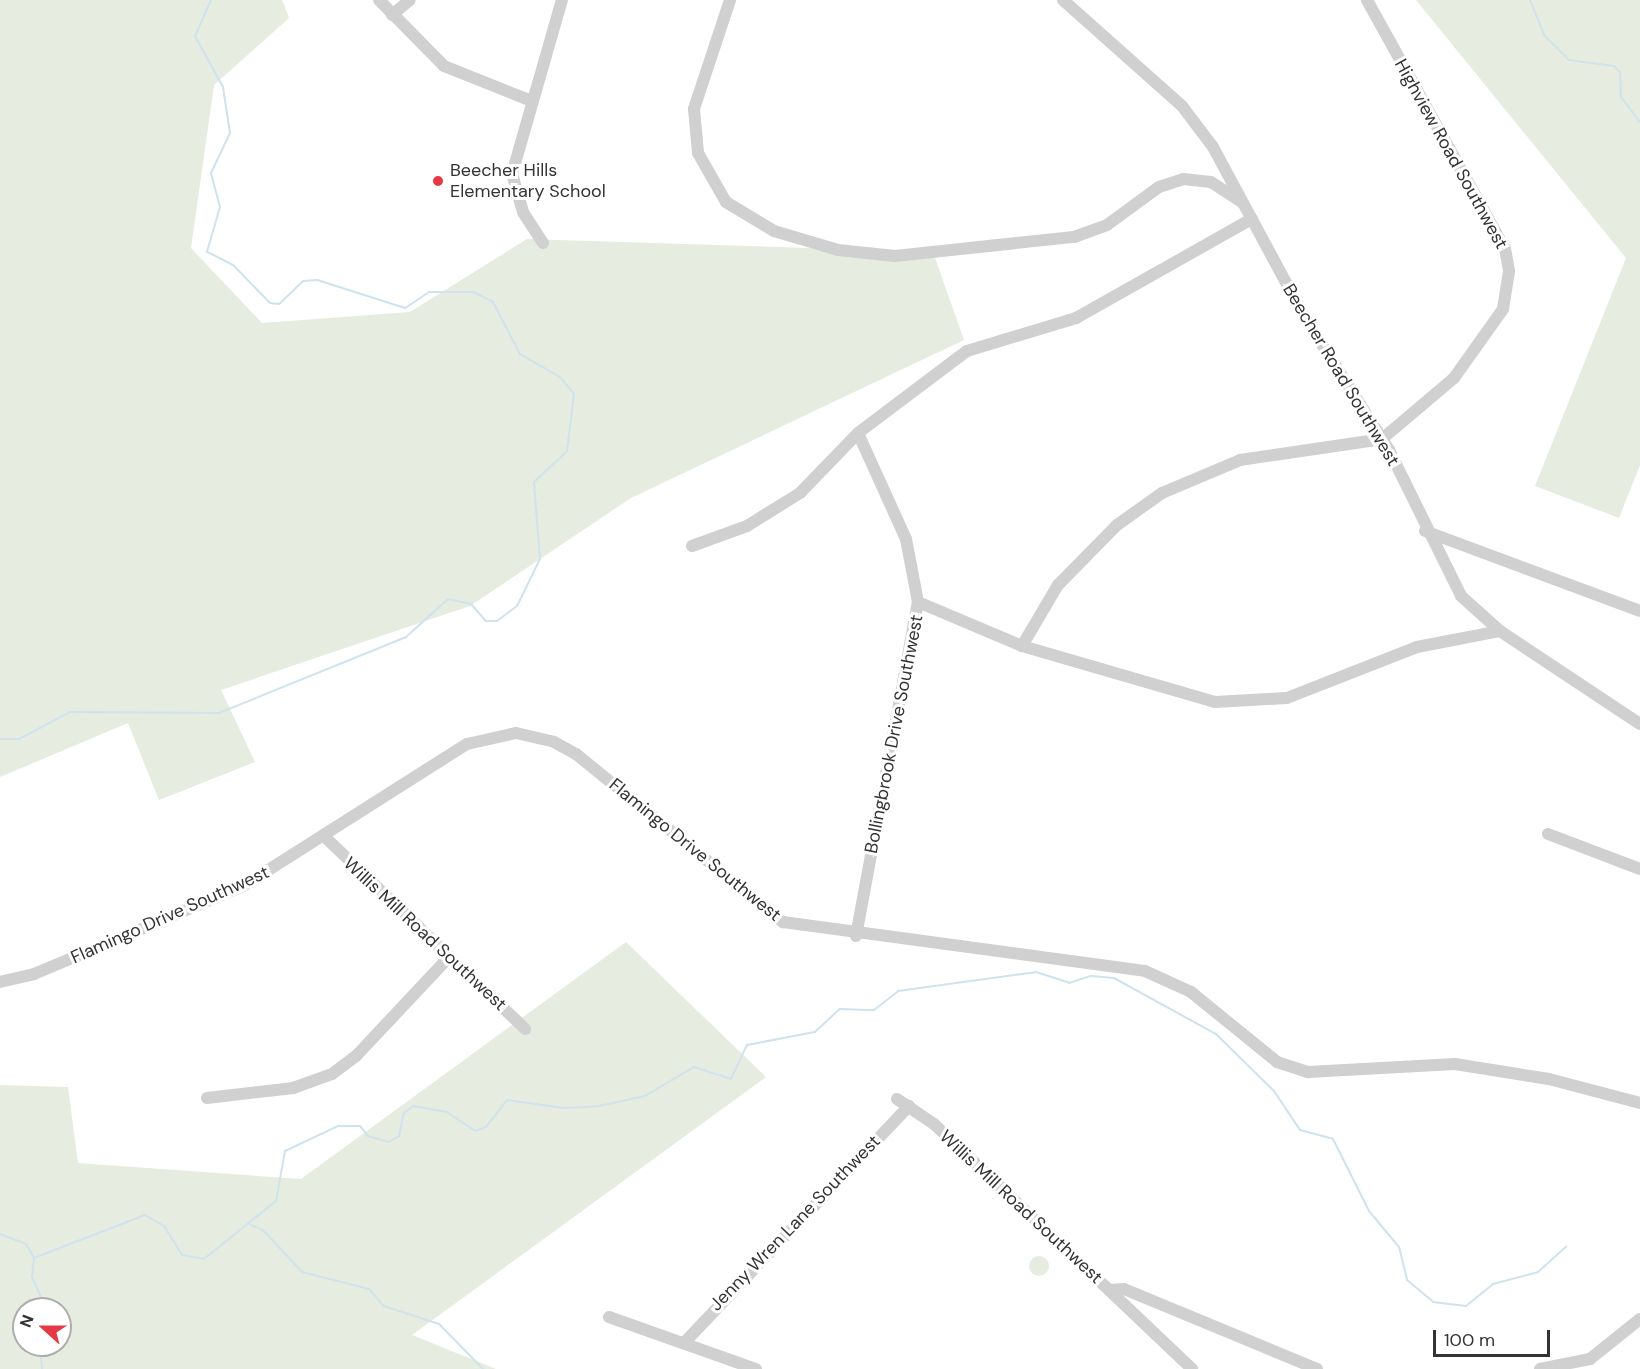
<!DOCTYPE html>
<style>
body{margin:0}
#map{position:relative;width:1640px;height:1369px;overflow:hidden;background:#fff;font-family:"DM Sans",sans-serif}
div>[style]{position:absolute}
.green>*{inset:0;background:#e6ecdf}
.round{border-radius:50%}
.stream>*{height:2px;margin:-1px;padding:0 1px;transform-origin:1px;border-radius:1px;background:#cfe2ee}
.minor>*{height:12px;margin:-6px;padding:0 6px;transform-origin:6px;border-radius:6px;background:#d0d0d0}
.dots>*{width:16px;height:16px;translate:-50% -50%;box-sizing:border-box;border:3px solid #fff;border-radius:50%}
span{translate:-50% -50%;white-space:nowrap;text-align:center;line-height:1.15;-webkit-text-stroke:6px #fff;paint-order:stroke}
.street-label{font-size:18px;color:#333}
.poi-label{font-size:18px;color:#333}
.left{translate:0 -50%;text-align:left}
.north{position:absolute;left:12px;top:1297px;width:60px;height:60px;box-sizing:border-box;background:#fff;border:2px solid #adadad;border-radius:50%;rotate:291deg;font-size:16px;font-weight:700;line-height:24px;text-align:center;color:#333}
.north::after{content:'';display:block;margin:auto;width:21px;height:27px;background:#e63946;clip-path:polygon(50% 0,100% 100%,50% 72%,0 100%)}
.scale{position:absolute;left:1433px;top:1330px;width:117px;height:27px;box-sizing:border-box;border:3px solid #333;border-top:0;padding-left:8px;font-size:18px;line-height:21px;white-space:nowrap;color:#333;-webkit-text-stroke:4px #fff;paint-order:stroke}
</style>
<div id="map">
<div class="green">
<i style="clip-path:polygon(0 0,282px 0,289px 18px,214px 85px,191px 248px,262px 323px,410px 312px,527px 239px,933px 252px,964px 340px,631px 498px,470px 606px,221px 690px,255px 762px,159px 800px,128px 723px,0 777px)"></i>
<i style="clip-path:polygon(1416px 0,1640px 0,1640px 465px,1619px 518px,1535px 486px,1626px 258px)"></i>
<i style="clip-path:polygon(evenodd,626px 942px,766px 1077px,412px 1335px,496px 1369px,0 1369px,0 1085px,68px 1087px,78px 1163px,301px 1179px,626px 942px,24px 1309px,60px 1309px,60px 1345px,24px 1345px,24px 1309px)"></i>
<i class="round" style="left:1029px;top:1256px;width:20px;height:20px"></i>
</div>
<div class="stream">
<i style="left:1530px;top:0;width:38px;rotate:68deg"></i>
<i style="left:1544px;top:35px;width:35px;rotate:45deg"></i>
<i style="left:1569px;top:60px;width:45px;rotate:7.6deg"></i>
<i style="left:1614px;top:66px;width:8px;rotate:45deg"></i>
<i style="left:1620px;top:72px;width:25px;rotate:88deg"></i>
<i style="left:1621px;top:97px;width:31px;rotate:53deg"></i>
<i style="left:0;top:739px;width:19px"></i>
<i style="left:19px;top:739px;width:58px;rotate:-27.9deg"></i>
<i style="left:70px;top:712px;width:149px;rotate:0.4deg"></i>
<i style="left:219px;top:713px;width:202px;rotate:-22.1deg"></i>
<i style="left:406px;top:637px;width:57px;rotate:-42.1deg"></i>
<i style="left:448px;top:599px;width:24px;rotate:12deg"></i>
<i style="left:471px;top:604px;width:23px;rotate:49deg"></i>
<i style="left:486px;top:621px;width:11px"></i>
<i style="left:497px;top:621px;width:25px;rotate:-37deg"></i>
<i style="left:517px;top:606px;width:52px;rotate:-63.9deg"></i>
<i style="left:540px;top:559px;width:77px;rotate:-94.5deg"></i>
<i style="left:534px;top:482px;width:45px;rotate:-43.2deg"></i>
<i style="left:567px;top:451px;width:57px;rotate:-83deg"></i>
<i style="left:574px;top:394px;width:22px;rotate:-129deg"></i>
<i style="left:560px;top:377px;width:46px;rotate:-150.1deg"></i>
<i style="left:520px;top:354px;width:59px;rotate:-117.4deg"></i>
<i style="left:493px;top:302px;width:22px;rotate:-153deg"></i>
<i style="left:473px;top:292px;width:44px;rotate:180deg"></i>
<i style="left:429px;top:292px;width:29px;rotate:146deg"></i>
<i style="left:405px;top:308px;width:92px;rotate:-162.3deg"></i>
<i style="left:317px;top:280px;width:14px;rotate:176deg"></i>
<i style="left:303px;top:281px;width:33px;rotate:136deg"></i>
<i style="left:279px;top:304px;width:9px;rotate:-174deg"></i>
<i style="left:270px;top:303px;width:53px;rotate:-134.2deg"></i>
<i style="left:233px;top:265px;width:29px;rotate:-153deg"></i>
<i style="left:207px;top:252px;width:47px;rotate:-73.9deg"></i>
<i style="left:220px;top:207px;width:35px;rotate:-105deg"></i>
<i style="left:211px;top:173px;width:44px;rotate:-64.6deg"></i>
<i style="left:230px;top:133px;width:47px;rotate:-98.7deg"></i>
<i style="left:223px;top:87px;width:58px;rotate:-118.8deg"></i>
<i style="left:195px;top:36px;width:39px;rotate:-66deg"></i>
<i style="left:251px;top:1225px;width:13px;rotate:23deg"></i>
<i style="left:263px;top:1230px;width:57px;rotate:47.1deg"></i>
<i style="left:302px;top:1272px;width:69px;rotate:14.2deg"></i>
<i style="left:369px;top:1289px;width:23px;rotate:49deg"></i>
<i style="left:384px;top:1306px;width:58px;rotate:18.1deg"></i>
<i style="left:439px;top:1324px;width:63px;rotate:45.6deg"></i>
<i style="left:0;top:1234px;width:28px;rotate:21deg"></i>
<i style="left:26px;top:1244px;width:16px;rotate:60deg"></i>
<i style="left:34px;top:1258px;width:119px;rotate:-21.2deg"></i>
<i style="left:145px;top:1215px;width:22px;rotate:30deg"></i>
<i style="left:164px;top:1226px;width:34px;rotate:58deg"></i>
<i style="left:182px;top:1255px;width:22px;rotate:10deg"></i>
<i style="left:204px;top:1259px;width:92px;rotate:-38.9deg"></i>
<i style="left:276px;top:1201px;width:51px;rotate:-79.8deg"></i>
<i style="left:285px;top:1151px;width:59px;rotate:-25.3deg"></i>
<i style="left:338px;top:1126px;width:22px"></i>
<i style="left:360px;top:1126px;width:13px;rotate:51deg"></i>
<i style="left:368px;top:1136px;width:22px;rotate:16deg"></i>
<i style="left:389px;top:1142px;width:12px;rotate:-31deg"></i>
<i style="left:399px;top:1136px;width:24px;rotate:-78deg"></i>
<i style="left:404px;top:1113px;width:11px;rotate:-38deg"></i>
<i style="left:413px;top:1106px;width:35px;rotate:10deg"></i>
<i style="left:447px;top:1112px;width:34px;rotate:34deg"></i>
<i style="left:475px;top:1131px;width:12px;rotate:-20deg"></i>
<i style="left:486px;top:1127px;width:34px;rotate:-52deg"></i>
<i style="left:507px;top:1100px;width:58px;rotate:8deg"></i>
<i style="left:564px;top:1108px;width:35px;rotate:-3deg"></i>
<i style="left:599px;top:1106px;width:47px;rotate:-12.3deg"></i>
<i style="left:645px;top:1096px;width:57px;rotate:-30.6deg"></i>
<i style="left:694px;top:1067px;width:39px;rotate:18deg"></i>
<i style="left:731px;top:1079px;width:38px;rotate:-65deg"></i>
<i style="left:747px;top:1045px;width:69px;rotate:-10.8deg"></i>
<i style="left:815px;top:1032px;width:34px;rotate:-43deg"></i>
<i style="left:840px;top:1009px;width:34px;rotate:2deg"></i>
<i style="left:874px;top:1010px;width:31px;rotate:-38deg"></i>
<i style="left:898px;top:991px;width:139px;rotate:-7.8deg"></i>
<i style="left:1036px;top:972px;width:35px;rotate:18deg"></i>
<i style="left:1069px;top:983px;width:23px;rotate:-18deg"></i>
<i style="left:1091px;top:976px;width:23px;rotate:5deg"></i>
<i style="left:1114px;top:978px;width:116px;rotate:28.8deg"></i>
<i style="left:1216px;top:1034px;width:81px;rotate:44.5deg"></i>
<i style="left:1274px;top:1091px;width:47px;rotate:56.3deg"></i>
<i style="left:1300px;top:1130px;width:34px;rotate:15deg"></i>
<i style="left:1333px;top:1139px;width:80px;rotate:63.4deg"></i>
<i style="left:1369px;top:1211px;width:47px;rotate:50.2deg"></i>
<i style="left:1399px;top:1247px;width:34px;rotate:76deg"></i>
<i style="left:1407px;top:1280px;width:34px;rotate:40deg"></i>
<i style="left:1433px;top:1302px;width:33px;rotate:7deg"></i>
<i style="left:1466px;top:1306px;width:35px;rotate:-39deg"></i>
<i style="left:1493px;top:1284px;width:47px;rotate:-14.9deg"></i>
<i style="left:1538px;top:1272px;width:38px;rotate:-42deg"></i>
<i style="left:34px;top:1258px;width:19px;rotate:96deg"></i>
<i style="left:32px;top:1277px;width:35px;rotate:66deg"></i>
<i style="left:40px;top:1345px;width:24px;rotate:85deg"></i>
</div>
<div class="minor">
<i style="left:379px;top:0;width:93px;rotate:45.4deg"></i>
<i style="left:444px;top:66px;width:92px;rotate:21.8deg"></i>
<i style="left:730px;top:0;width:115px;rotate:108.3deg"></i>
<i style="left:694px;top:109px;width:44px;rotate:84.8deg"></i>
<i style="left:698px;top:153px;width:56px;rotate:60.3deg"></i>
<i style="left:726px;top:202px;width:56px;rotate:31.1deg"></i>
<i style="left:774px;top:231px;width:67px;rotate:16.5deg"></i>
<i style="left:838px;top:250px;width:57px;rotate:6deg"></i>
<i style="left:895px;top:256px;width:180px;rotate:-6.1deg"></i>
<i style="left:1074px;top:237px;width:35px;rotate:-20deg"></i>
<i style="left:1107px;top:225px;width:64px;rotate:-36.2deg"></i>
<i style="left:1159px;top:187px;width:25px;rotate:-18deg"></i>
<i style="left:1183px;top:179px;width:28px;rotate:6deg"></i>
<i style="left:1211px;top:182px;width:37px;rotate:33deg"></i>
<i style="left:1063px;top:0;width:159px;rotate:41.7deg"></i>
<i style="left:1182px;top:106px;width:51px;rotate:52.9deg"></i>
<i style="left:1213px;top:147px;width:192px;rotate:61.7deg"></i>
<i style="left:1304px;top:316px;width:159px;rotate:57.6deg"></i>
<i style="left:1389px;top:450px;width:163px;rotate:63.7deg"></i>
<i style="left:1461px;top:596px;width:52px;rotate:41.9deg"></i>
<i style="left:1500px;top:631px;width:168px;rotate:33.6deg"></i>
<i style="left:392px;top:15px;width:23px;rotate:-40deg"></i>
<i style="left:543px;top:243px;width:37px;rotate:-123deg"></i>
<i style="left:523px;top:212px;width:40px;rotate:-106deg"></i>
<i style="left:512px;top:174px;width:181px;rotate:-74deg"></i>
<i style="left:1425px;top:531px;width:229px;rotate:20.4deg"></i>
<i style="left:692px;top:546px;width:59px;rotate:-20deg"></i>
<i style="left:747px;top:526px;width:62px;rotate:-31.9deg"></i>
<i style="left:800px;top:493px;width:83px;rotate:-46deg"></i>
<i style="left:858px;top:433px;width:136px;rotate:-37deg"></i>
<i style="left:967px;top:351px;width:114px;rotate:-16.8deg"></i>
<i style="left:1076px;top:318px;width:202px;rotate:-29.4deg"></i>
<i style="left:918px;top:602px;width:113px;rotate:22.9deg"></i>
<i style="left:1022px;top:646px;width:201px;rotate:16.2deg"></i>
<i style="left:1215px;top:702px;width:72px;rotate:-3.2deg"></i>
<i style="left:1287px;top:698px;width:140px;rotate:-21.4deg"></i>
<i style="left:1417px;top:647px;width:85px;rotate:-10.9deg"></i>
<i style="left:1022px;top:646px;width:71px;rotate:-59.5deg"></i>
<i style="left:1058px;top:585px;width:84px;rotate:-45.5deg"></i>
<i style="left:1117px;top:525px;width:55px;rotate:-35.4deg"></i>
<i style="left:1162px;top:493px;width:85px;rotate:-22.9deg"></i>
<i style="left:1240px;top:460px;width:144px;rotate:-8.4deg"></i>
<i style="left:1382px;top:439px;width:94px;rotate:-40.3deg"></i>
<i style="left:1454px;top:378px;width:85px;rotate:-54.6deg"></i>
<i style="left:1503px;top:309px;width:38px;rotate:-81deg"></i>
<i style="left:1509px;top:271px;width:22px;rotate:-100deg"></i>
<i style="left:1505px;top:249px;width:285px;rotate:-119deg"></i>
<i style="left:1548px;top:834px;width:98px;rotate:20.8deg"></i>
<i style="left:326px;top:838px;width:276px;rotate:43.8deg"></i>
<i style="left:856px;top:936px;width:340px;rotate:-79.5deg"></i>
<i style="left:918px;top:602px;width:64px;rotate:-100.8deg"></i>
<i style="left:906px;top:539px;width:116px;rotate:-114.4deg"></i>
<i style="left:0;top:982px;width:35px;rotate:-13deg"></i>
<i style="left:34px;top:974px;width:227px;rotate:-22.8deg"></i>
<i style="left:243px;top:886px;width:265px;rotate:-32.4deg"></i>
<i style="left:467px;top:744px;width:50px;rotate:-12.7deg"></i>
<i style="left:516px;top:733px;width:39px;rotate:13deg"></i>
<i style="left:554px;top:742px;width:25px;rotate:29deg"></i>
<i style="left:576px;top:754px;width:267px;rotate:39.1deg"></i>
<i style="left:783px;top:922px;width:365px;rotate:7.7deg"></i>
<i style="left:1145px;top:971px;width:51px;rotate:24.5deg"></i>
<i style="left:1191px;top:992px;width:111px;rotate:39.1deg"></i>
<i style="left:1277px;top:1062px;width:33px;rotate:18deg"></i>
<i style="left:1308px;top:1072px;width:147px;rotate:-3.1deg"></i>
<i style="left:1455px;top:1064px;width:95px;rotate:9.1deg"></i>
<i style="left:1549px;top:1079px;width:94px;rotate:14.8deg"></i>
<i style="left:207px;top:1098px;width:87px;rotate:-6.6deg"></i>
<i style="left:293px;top:1088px;width:41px;rotate:-19.7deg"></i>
<i style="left:332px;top:1074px;width:31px;rotate:-37deg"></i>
<i style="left:357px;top:1055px;width:134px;rotate:-46.8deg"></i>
<i style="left:897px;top:1099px;width:45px;rotate:34deg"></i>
<i style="left:934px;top:1124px;width:356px;rotate:43.5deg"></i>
<i style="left:1109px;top:1290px;width:15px;rotate:-4deg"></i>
<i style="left:1124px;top:1289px;width:209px;rotate:22.5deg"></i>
<i style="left:609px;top:1317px;width:156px;rotate:19.5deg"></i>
<i style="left:684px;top:1343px;width:327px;rotate:-46.5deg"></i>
<i style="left:1540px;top:1369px;width:51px;rotate:-11.3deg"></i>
<i style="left:1590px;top:1359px;width:64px;rotate:-38.7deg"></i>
</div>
<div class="dots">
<i style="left:438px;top:181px;background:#e63946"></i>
</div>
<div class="street-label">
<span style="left:1451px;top:154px;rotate:61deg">Highview Road Southwest</span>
<span style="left:1341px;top:375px;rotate:59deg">Beecher Road Southwest</span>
<span style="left:894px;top:734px;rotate:-79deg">Bollingbrook Drive Southwest</span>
<span style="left:695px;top:850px;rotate:39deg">Flamingo Drive Southwest</span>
<span style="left:170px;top:915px;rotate:-24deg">Flamingo Drive Southwest</span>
<span style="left:425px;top:934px;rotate:43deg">Willis Mill Road Southwest</span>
<span style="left:1021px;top:1207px;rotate:43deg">Willis Mill Road Southwest</span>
<span style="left:795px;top:1223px;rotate:-46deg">Jenny Wren Lane Southwest</span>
</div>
<div class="poi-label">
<span class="left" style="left:450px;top:181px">Beecher Hills<br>Elementary School</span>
</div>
<div class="north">N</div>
<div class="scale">100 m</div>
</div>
